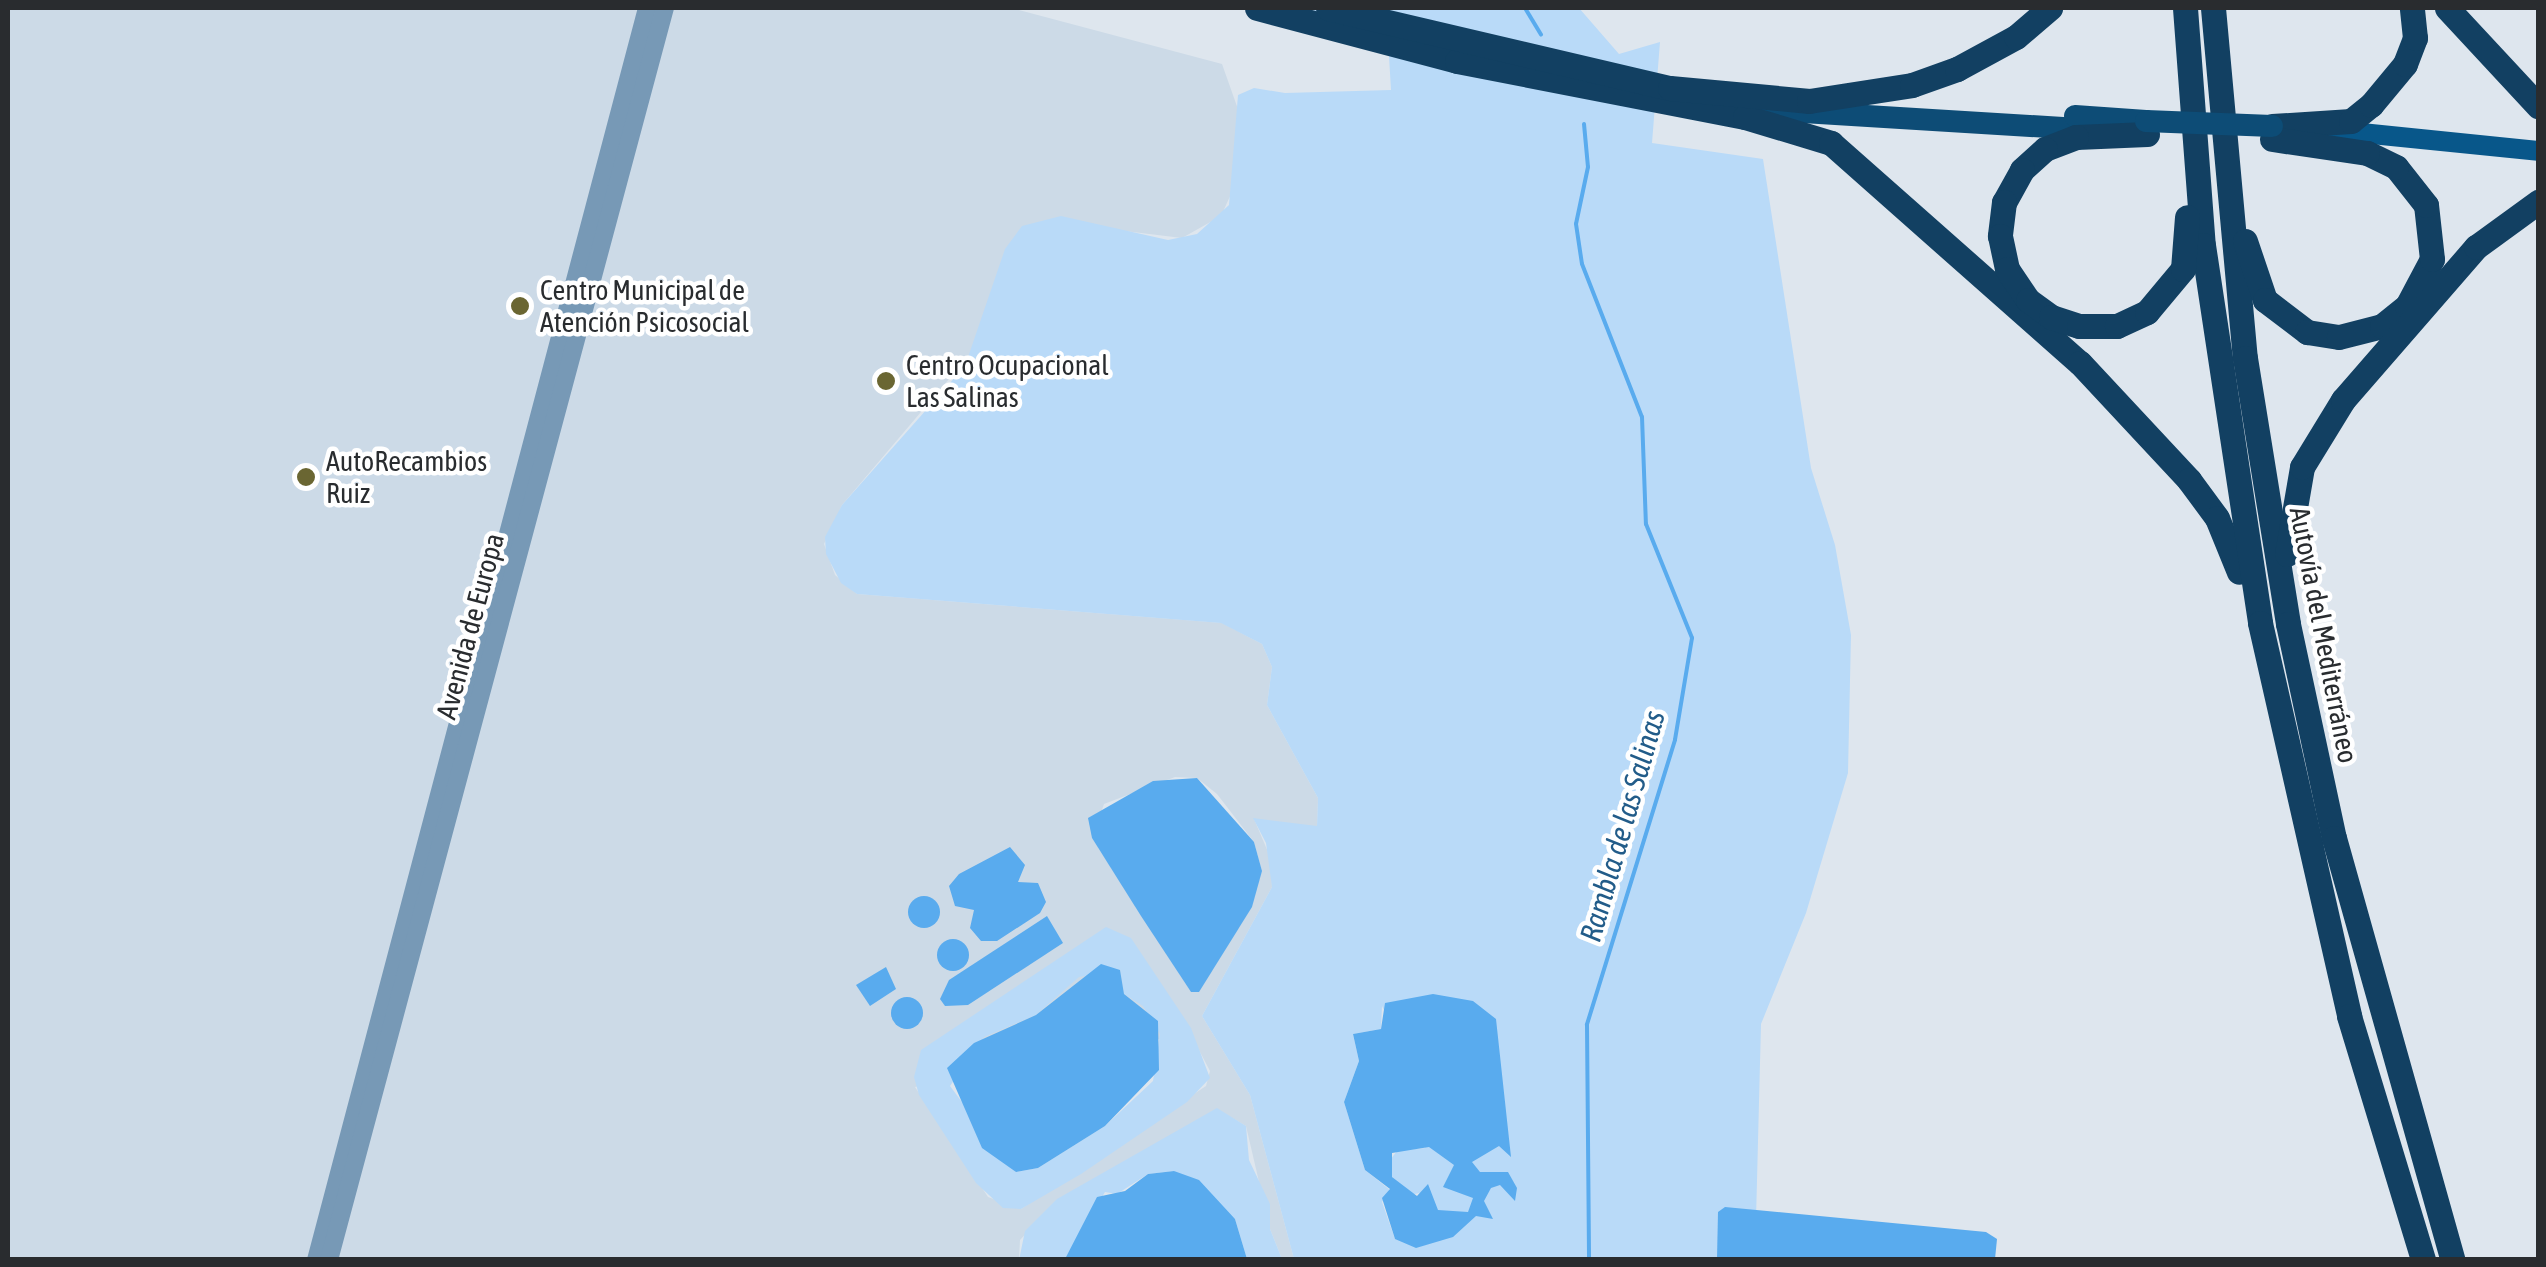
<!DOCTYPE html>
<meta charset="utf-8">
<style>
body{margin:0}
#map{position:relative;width:2546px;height:1267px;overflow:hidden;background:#dee6ee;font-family:"Asap Condensed",sans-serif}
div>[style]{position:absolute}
.built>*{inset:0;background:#ccdae7}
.green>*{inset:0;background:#b9daf8}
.water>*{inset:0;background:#59abee}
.round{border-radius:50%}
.stream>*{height:4px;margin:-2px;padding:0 2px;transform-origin:2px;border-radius:2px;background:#59abee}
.tertiary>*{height:18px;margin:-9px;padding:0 9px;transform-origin:9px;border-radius:9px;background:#7799b6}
.primary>*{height:20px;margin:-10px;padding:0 10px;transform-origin:10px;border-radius:10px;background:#08578a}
.trunk>*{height:22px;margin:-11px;padding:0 11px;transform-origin:11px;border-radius:11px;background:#0d4c76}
.motorway>*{height:25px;margin:-12.5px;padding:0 12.5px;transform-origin:12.5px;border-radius:12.5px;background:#124062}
.trunk-bridge>*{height:22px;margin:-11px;padding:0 11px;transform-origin:11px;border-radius:11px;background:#0d4c76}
.dots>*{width:28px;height:28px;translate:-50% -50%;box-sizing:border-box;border:5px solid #fff;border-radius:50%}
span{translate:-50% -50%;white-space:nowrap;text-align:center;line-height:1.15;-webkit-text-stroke:9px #fff;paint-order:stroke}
.poi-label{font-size:28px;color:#292c2f}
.left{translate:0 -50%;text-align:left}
.street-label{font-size:28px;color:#292c2f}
.water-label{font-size:30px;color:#225c89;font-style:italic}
.frame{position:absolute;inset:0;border:10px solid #292c2f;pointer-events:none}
</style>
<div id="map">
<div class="built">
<i style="clip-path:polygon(evenodd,8px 8px,1011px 8px,1222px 64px,1239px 112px,1231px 194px,1221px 216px,1182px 238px,1125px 231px,977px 346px,842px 505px,824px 544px,835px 575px,857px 594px,1222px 623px,1262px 644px,1272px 667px,1267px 705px,1318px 798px,1317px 827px,1254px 819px,1271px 859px,1272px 887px,1202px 1016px,1250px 1095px,1294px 1259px,1282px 1259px,1270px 1229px,1246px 1126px,1217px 1109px,1057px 1200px,1020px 1240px,1019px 1259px,8px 1259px,8px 8px,1175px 777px,1197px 778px,1217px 794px,1254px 842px,1262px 871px,1191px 992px,1092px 838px,1104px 804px,1175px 777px,8px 8px,1190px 1033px,1210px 1071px,1206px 1086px,1021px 1209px,988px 1197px,915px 1087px,1190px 1033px)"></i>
</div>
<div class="green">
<i style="clip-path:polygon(evenodd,1296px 8px,1579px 8px,1619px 54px,1660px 42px,1652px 143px,1763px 159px,1811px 468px,1835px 545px,1851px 635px,1848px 773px,1806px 913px,1761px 1024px,1755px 1259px,1294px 1259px,1250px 1095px,1202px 1016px,1272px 887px,1266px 843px,1253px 818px,1317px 826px,1318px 798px,1267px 705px,1272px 667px,1262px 644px,1221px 623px,857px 594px,841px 583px,826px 554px,825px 537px,842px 505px,965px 366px,1005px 249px,1022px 226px,1061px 216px,1168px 240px,1197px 234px,1229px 205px,1238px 95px,1254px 88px,1285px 93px,1391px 90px,1387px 22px,1296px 8px,1382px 1006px,1426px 1095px,1425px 1148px,1397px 1151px,1390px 1160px,1392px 1177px,1409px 1195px,1420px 1193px,1395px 1239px,1382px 1202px,1390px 1190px,1365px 1170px,1344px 1102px,1359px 1061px,1353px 1034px,1381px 1029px,1382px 1006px)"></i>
<i style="clip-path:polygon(evenodd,1106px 927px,1131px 938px,1191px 1028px,1210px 1078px,1187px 1102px,1081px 1174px,1021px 1209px,1003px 1208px,976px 1183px,919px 1095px,914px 1077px,921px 1050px,1106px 927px,1120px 970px,1124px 994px,1143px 1006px,1160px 1034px,1153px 1081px,1105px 1126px,1038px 1168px,1016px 1172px,978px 1138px,971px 1114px,950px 1086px,984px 1037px,1036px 1015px,1079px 977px,1120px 970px)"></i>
<i style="clip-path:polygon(1217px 1108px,1246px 1126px,1249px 1160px,1270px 1204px,1270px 1229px,1282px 1259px,1247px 1259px,1235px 1219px,1174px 1171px,1148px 1174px,1117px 1194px,1105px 1192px,1065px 1259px,1019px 1260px,1025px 1231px,1057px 1199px)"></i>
</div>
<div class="water">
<i style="clip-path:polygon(1197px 778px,1254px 842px,1262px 871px,1252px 907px,1199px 992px,1191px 992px,1141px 916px,1092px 838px,1088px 818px,1153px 781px)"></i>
<i style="clip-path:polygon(1010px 847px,1025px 865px,1018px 882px,1038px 883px,1046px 902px,1040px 913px,997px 941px,981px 941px,970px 928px,974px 910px,955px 906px,949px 886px,959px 874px)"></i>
<i class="round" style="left:908px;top:896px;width:32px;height:32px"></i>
<i style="clip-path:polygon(1047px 916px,1063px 943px,968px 1005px,945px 1006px,940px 999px,949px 980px)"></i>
<i class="round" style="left:937px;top:939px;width:32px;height:32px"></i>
<i style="clip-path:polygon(1101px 964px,1120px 970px,1124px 994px,1158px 1021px,1159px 1070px,1105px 1126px,1038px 1168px,1016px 1172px,982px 1148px,947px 1068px,974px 1043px,1036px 1015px)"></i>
<i style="clip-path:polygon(886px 967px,896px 989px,870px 1006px,856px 985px)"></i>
<i style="clip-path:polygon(evenodd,1433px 994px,1473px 1001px,1496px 1019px,1511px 1157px,1499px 1146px,1472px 1162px,1480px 1172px,1508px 1172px,1517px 1188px,1515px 1201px,1500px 1185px,1491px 1188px,1484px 1201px,1493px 1219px,1476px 1216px,1453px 1237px,1416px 1248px,1395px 1239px,1382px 1198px,1390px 1189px,1365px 1170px,1344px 1102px,1359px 1061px,1353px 1034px,1381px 1029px,1385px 1003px,1433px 994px,1429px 1147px,1454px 1165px,1443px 1187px,1473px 1198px,1468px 1212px,1438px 1210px,1428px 1184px,1417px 1196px,1392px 1177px,1392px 1153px,1429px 1147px)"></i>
<i class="round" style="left:891px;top:997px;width:32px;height:32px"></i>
<i style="clip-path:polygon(1174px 1171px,1199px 1180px,1235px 1219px,1247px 1259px,1065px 1259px,1097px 1197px,1125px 1191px,1148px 1174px)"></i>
<i style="clip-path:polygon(1725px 1207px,1986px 1232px,1997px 1239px,1995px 1259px,1717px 1259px,1718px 1212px)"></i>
</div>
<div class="stream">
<i style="left:1525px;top:8px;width:31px;rotate:59deg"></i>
<i style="left:1584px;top:124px;width:43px;rotate:84.7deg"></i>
<i style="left:1588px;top:167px;width:58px;rotate:101.9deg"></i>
<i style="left:1576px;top:224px;width:40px;rotate:81.5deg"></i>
<i style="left:1582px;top:264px;width:164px;rotate:68.6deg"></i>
<i style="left:1642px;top:417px;width:107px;rotate:87.9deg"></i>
<i style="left:1646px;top:524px;width:123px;rotate:68deg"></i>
<i style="left:1692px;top:638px;width:103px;rotate:99.5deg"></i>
<i style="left:1675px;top:740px;width:298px;rotate:107.2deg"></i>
<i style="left:1587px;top:1025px;width:235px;rotate:89.5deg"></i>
</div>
<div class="tertiary">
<i style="left:316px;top:1260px;width:1295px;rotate:-75.19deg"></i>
<i style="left:329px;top:1260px;width:1296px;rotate:-74.98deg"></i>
</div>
<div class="primary">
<i style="left:2332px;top:130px;width:207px;rotate:5.8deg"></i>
</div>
<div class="trunk">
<i style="left:1737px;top:108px;width:358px;rotate:3.5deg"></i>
<i style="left:2075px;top:116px;width:71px;rotate:4deg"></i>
</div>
<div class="motorway">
<i style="left:1257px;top:8px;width:207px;rotate:14.8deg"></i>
<i style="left:1457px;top:61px;width:293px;rotate:11deg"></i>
<i style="left:1745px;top:117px;width:90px;rotate:16.8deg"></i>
<i style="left:1831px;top:143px;width:332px;rotate:41.5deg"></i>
<i style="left:2080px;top:363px;width:160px;rotate:47deg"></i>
<i style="left:2189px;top:480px;width:47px;rotate:53.6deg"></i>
<i style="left:2217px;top:518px;width:58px;rotate:67.8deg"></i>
<i style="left:1328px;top:8px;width:351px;rotate:13.2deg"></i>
<i style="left:1670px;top:88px;width:140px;rotate:5.3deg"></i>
<i style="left:1809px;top:101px;width:104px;rotate:-8.8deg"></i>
<i style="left:1912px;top:85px;width:48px;rotate:-19.6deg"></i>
<i style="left:1957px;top:69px;width:67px;rotate:-28.5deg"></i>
<i style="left:2016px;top:37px;width:45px;rotate:-40.5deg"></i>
<i style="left:2185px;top:8px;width:238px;rotate:85.7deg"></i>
<i style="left:2203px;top:245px;width:382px;rotate:81.4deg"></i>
<i style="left:2260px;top:623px;width:403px;rotate:77.2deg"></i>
<i style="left:2349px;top:1016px;width:255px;rotate:73.1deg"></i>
<i style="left:2213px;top:8px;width:351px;rotate:84.8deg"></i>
<i style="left:2245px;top:358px;width:269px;rotate:80.8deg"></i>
<i style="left:2288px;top:624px;width:219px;rotate:77.9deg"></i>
<i style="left:2334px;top:838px;width:438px;rotate:74.3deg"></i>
<i style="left:2447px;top:8px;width:134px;rotate:47.1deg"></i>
<i style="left:2272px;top:126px;width:79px;rotate:-3.6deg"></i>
<i style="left:2351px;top:121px;width:26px;rotate:-39deg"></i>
<i style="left:2371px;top:105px;width:53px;rotate:-50.3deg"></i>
<i style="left:2405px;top:64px;width:28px;rotate:-69deg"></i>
<i style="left:2415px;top:38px;width:30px;rotate:-96deg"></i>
<i style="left:2147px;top:134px;width:71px;rotate:177.6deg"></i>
<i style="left:2076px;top:137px;width:33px;rotate:159deg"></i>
<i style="left:2045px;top:149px;width:31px;rotate:138deg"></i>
<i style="left:2022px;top:170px;width:37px;rotate:119deg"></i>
<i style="left:2004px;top:202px;width:34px;rotate:97deg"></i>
<i style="left:2000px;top:236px;width:34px;rotate:78deg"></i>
<i style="left:2007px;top:269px;width:37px;rotate:56deg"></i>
<i style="left:2028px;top:300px;width:29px;rotate:36deg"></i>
<i style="left:2051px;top:317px;width:29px;rotate:18deg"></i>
<i style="left:2079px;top:326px;width:38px"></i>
<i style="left:2117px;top:326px;width:33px;rotate:-25deg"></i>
<i style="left:2147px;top:312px;width:56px;rotate:-50.1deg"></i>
<i style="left:2183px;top:269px;width:52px;rotate:-85.6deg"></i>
<i style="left:2245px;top:241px;width:62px;rotate:71.3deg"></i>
<i style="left:2265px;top:300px;width:53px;rotate:37.3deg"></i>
<i style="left:2307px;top:332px;width:32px;rotate:9deg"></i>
<i style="left:2339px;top:337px;width:44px;rotate:-14.3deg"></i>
<i style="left:2382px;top:326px;width:32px;rotate:-39deg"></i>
<i style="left:2407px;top:306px;width:53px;rotate:-62deg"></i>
<i style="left:2432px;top:259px;width:54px;rotate:-96.3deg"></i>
<i style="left:2426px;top:205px;width:48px;rotate:-128.3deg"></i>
<i style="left:2396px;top:167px;width:32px;rotate:-154deg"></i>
<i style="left:2367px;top:153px;width:96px;rotate:-171.6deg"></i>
<i style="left:2287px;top:554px;width:88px;rotate:-80.2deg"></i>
<i style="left:2302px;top:467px;width:79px;rotate:-58.5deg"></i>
<i style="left:2343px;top:400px;width:203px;rotate:-49deg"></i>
<i style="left:2476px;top:247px;width:77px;rotate:-36deg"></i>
</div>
<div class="trunk-bridge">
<i style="left:2146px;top:121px;width:126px;rotate:2.3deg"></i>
</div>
<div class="dots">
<i style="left:520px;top:306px;background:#6a6632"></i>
<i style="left:886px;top:381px;background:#6a6632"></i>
<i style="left:306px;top:477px;background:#6a6632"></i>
</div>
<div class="poi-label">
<span class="left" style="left:540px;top:306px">Centro Municipal de<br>Atención Psicosocial</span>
<span class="left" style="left:906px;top:381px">Centro Ocupacional<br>Las Salinas</span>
<span class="left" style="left:326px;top:477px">AutoRecambios<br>Ruiz</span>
</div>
<div class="street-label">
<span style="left:470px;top:626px;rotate:-75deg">Avenida de Europa</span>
<span style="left:2324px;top:635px;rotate:79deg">Autovía del Mediterráneo</span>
</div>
<div class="water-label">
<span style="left:1622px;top:826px;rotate:-74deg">Rambla de las Salinas</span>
</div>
<div class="frame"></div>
</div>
